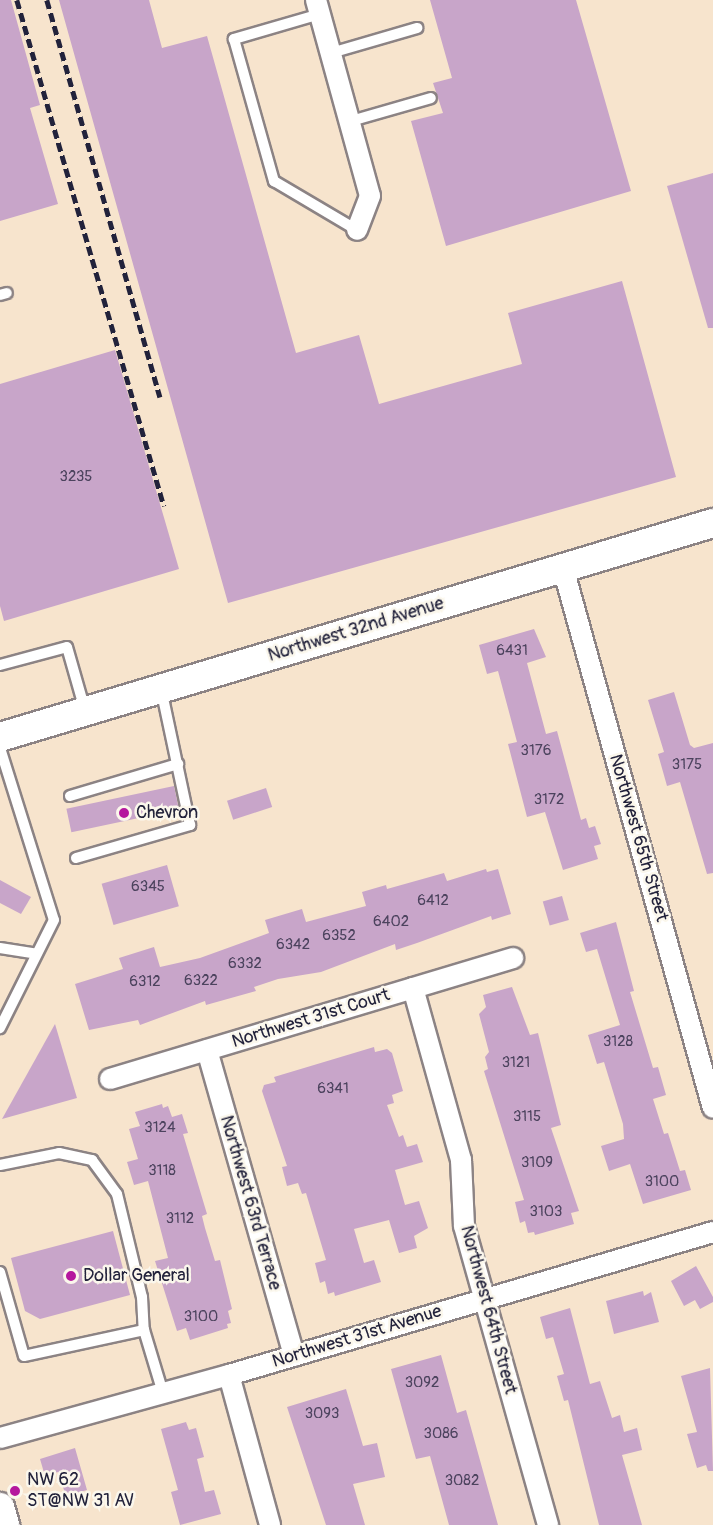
<!DOCTYPE html>
<style>
body{margin:0}
#map{position:relative;width:713px;height:1525px;overflow:hidden;background:#f7e4cd;font-family:Pangolin,sans-serif}
div>[style]{position:absolute}
.building>*{inset:0;background:#c8a5c9;transform-origin:0 0}
.roads{filter:drop-shadow(2px 0 #8c8384) drop-shadow(-2px 0 #8c8384) drop-shadow(0 2px #8c8384) drop-shadow(0 -2px #8c8384)}
.lane>*{height:10px;margin:-5px;padding:0 5px;transform-origin:5px;border-radius:5px;background:#fff}
.street>*{height:20px;margin:-10px;padding:0 10px;transform-origin:10px;border-radius:10px;background:#fff}
.secondary>*{height:28px;margin:-14px;padding:0 14px;transform-origin:14px;border-radius:14px;background:#fff}
.rail>*{height:4.5px;margin-top:-2.25px;transform-origin:0;background:repeating-linear-gradient(90deg,#22223b 0 9px,transparent 0 13.5px)}
.dots>*{width:16px;height:16px;translate:-50% -50%;box-sizing:border-box;border:3px solid #fbf7ec;border-radius:50%}
span{translate:-50% -50%;white-space:nowrap;text-align:center;line-height:1.15;-webkit-text-stroke:5px #fbf7ec;paint-order:stroke}
.number-label{font-size:15px;color:#4c435e}
.number-label span{-webkit-text-stroke-width:0}
.street-label{font-size:18px;color:#22223b}
.poi-label{font-size:18px;color:#22223b}
.left{translate:0 -50%;text-align:left}
</style>
<div id="map">
<div class="building">
<i style="clip-path:polygon(0 0,11px 0,40px 105px,30px 108px,58px 204px,0 221px)"></i>
<i style="clip-path:polygon(59px 0,149px 0,162px 48px,207px 36px,296px 353px,359px 335px,379px 404px,522px 364px,508px 313px,622px 281px,676px 477px,228px 603px)"></i>
<i style="clip-path:polygon(430px 0,576px 0,631px 191px,446px 246px,411px 121px,443px 113px,433px 83px,452px 78px)"></i>
<i style="clip-path:polygon(713px 173px,713px 328px,708px 328px,667px 186px)"></i>
<i style="clip-path:polygon(115px 350px,179px 569px,4px 621px,0 606px,0 384px)"></i>
<i style="clip-path:polygon(534px 629px,546px 657px,527px 663px,546px 734px,557px 731px,581px 820px,586px 818px,589px 828px,595px 826px,601px 844px,594px 846px,598px 859px,563px 870px,545px 812px,527px 817px,508px 744px,517px 742px,498px 671px,487px 674px,479px 645px)"></i>
<i style="clip-path:polygon(674px 692px,690px 745px,694px 748px,713px 743px,713px 873px,707px 874px,680px 782px,667px 786px,658px 754px,664px 752px,648px 700px)"></i>
<i style="left:174px;top:786px;width:24px;height:110px;rotate:78deg"></i>
<i style="left:266px;top:788px;width:20px;height:41px;rotate:72deg"></i>
<i style="left:167px;top:865px;width:43px;height:68px;rotate:74deg"></i>
<i style="clip-path:polygon(486px 869px,487px 872px,498px 869px,511px 914px,492px 920px,491px 916px,417px 943px,396px 950px,395px 944px,321px 972px,278px 979px,254px 987px,256px 991px,206px 1005px,205px 1001px,140px 1025px,138px 1020px,89px 1030px,75px 984px,123px 969px,119px 958px,154px 947px,160px 967px,200px 958px,269px 933px,265px 920px,302px 909px,306px 922px,366px 906px,362px 892px,386px 885px,387px 889px,444px 873px,447px 881px)"></i>
<i style="clip-path:polygon(0 880px,31px 897px,21px 914px,0 903px)"></i>
<i style="left:562px;top:896px;width:25px;height:20px;rotate:74deg"></i>
<i style="clip-path:polygon(616px 922px,634px 991px,630px 992px,653px 1068px,658px 1067px,666px 1095px,653px 1099px,664px 1134px,668px 1133px,680px 1171px,685px 1170px,691px 1190px,643px 1204px,630px 1164px,609px 1171px,601px 1146px,624px 1139px,623px 1124px,604px 1062px,597px 1064px,588px 1035px,620px 1025px,597px 949px,586px 952px,580px 933px)"></i>
<i style="clip-path:polygon(512px 987px,530px 1035px,538px 1033px,561px 1125px,551px 1128px,579px 1211px,571px 1213px,574px 1224px,535px 1235px,534px 1232px,528px 1233px,525px 1221px,520px 1223px,515px 1202px,524px 1200px,484px 1071px,488px 1069px,485px 1057px,489px 1052px,479px 1014px,486px 1007px,483px 995px)"></i>
<i style="clip-path:polygon(55px 1024px,77px 1098px,2px 1119px)"></i>
<i style="clip-path:polygon(374px 1047px,375px 1052px,387px 1049px,392px 1053px,403px 1091px,392px 1095px,394px 1103px,387px 1105px,399px 1137px,403px 1135px,407px 1147px,417px 1144px,423px 1162px,395px 1170px,405px 1205px,419px 1201px,428px 1228px,414px 1236px,417px 1248px,399px 1253px,389px 1220px,354px 1229px,364px 1263px,374px 1260px,381px 1282px,335px 1296px,334px 1292px,328px 1294px,325px 1281px,320px 1283px,315px 1263px,326px 1260px,306px 1193px,302px 1194px,298px 1183px,287px 1186px,282px 1167px,287px 1166px,262px 1091px,264px 1085px,276px 1082px,274px 1077px)"></i>
<i style="clip-path:polygon(162px 1104px,163px 1108px,168px 1106px,172px 1117px,182px 1114px,188px 1133px,183px 1134px,207px 1214px,202px 1216px,205px 1228px,215px 1261px,220px 1260px,232px 1309px,228px 1311px,231px 1323px,227px 1324px,228px 1328px,190px 1340px,186px 1328px,177px 1331px,155px 1261px,168px 1258px,148px 1181px,134px 1185px,127px 1162px,138px 1159px,129px 1129px,140px 1126px,135px 1112px)"></i>
<i style="clip-path:polygon(113px 1231px,130px 1295px,40px 1319px,25px 1311px,11px 1258px)"></i>
<i style="clip-path:polygon(696px 1266px,713px 1297px,713px 1302px,700px 1309px,695px 1300px,684px 1306px,671px 1281px)"></i>
<i style="clip-path:polygon(643px 1291px,644px 1296px,651px 1292px,659px 1322px,614px 1334px,606px 1301px)"></i>
<i style="clip-path:polygon(570px 1308px,590px 1384px,600px 1381px,612px 1418px,620px 1415px,624px 1432px,637px 1428px,642px 1450px,622px 1455px,642px 1525px,599px 1525px,568px 1400px,564px 1401px,557px 1376px,564px 1374px,553px 1337px,546px 1339px,540px 1317px)"></i>
<i style="clip-path:polygon(441px 1355px,457px 1413px,466px 1410px,498px 1525px,449px 1525px,430px 1456px,416px 1459px,391px 1369px)"></i>
<i style="clip-path:polygon(710px 1368px,713px 1471px,708px 1471px,706px 1465px,697px 1468px,687px 1434px,697px 1432px,681px 1376px)"></i>
<i style="clip-path:polygon(346px 1389px,363px 1446px,377px 1443px,385px 1477px,353px 1484px,365px 1525px,326px 1525px,287px 1407px)"></i>
<i style="clip-path:polygon(186px 1422px,189px 1430px,196px 1428px,204px 1457px,197px 1459px,205px 1492px,214px 1490px,221px 1514px,180px 1525px,171px 1492px,178px 1490px,161px 1429px)"></i>
<i style="clip-path:polygon(75px 1448px,87px 1490px,66px 1496px,58px 1472px,45px 1476px,40px 1459px)"></i>
</div>
<div class="roads">
<div class="lane">
<i style="left:320px;top:14px;width:90px;rotate:163.8deg"></i>
<i style="left:234px;top:39px;width:148px;rotate:74.3deg"></i>
<i style="left:274px;top:181px;width:96px;rotate:30.6deg"></i>
<i style="left:331px;top:53px;width:90px;rotate:-16.2deg"></i>
<i style="left:351px;top:121px;width:83px;rotate:-16deg"></i>
<i style="left:0;top:295px;width:7px;rotate:-16deg"></i>
<i style="left:0;top:665px;width:69px;rotate:-15deg"></i>
<i style="left:67px;top:647px;width:66px;rotate:74.1deg"></i>
<i style="left:0;top:748px;width:180px;rotate:72.6deg"></i>
<i style="left:54px;top:920px;width:121px;rotate:116.6deg"></i>
<i style="left:70px;top:796px;width:113px;rotate:-16.5deg"></i>
<i style="left:76px;top:858px;width:119px;rotate:-16.1deg"></i>
<i style="left:190px;top:825px;width:139px;rotate:-102deg"></i>
<i style="left:0;top:948px;width:37px;rotate:9deg"></i>
<i style="left:0;top:1165px;width:60px;rotate:-11.5deg"></i>
<i style="left:59px;top:1153px;width:34px;rotate:12deg"></i>
<i style="left:92px;top:1160px;width:42px;rotate:53.7deg"></i>
<i style="left:117px;top:1194px;width:106px;rotate:76.4deg"></i>
<i style="left:142px;top:1297px;width:33px;rotate:87deg"></i>
<i style="left:0;top:1272px;width:87px;rotate:74.1deg"></i>
<i style="left:24px;top:1356px;width:123px;rotate:-12.2deg"></i>
<i style="left:144px;top:1330px;width:66px;rotate:73.2deg"></i>
</div>
<div class="street">
<i style="left:316px;top:0;width:203px;rotate:74.6deg"></i>
<i style="left:370px;top:196px;width:36px;rotate:111deg"></i>
<i style="left:563px;top:568px;width:560px;rotate:74.48deg"></i>
<i style="left:413px;top:988px;width:179px;rotate:74.4deg"></i>
<i style="left:461px;top:1160px;width:66px;rotate:87.4deg"></i>
<i style="left:464px;top:1226px;width:311px;rotate:74.3deg"></i>
<i style="left:207px;top:1050px;width:318px;rotate:74.1deg"></i>
<i style="left:110px;top:1079px;width:421px;rotate:-16.7deg"></i>
<i style="left:229px;top:1375px;width:156px;rotate:74.7deg"></i>
<i style="left:0;top:1438px;width:238px;rotate:-15.4deg"></i>
<i style="left:229px;top:1375px;width:505px;rotate:-16.46deg"></i>
</div>
<div class="secondary">
<i style="left:0;top:737px;width:744px;rotate:-16.71deg"></i>
<i style="left:0;top:1507px;width:19px;rotate:74deg"></i>
</div>
</div>
<div class="rail">
<i style="left:17px;top:0;width:527px;rotate:73.8deg"></i>
<i style="left:47px;top:0;width:413px;rotate:74.1deg"></i>
</div>
<div class="dots">
<i style="left:124px;top:813px;background:#b5179e"></i>
<i style="left:71px;top:1276px;background:#b5179e"></i>
<i style="left:15px;top:1491px;background:#b5179e"></i>
</div>
<div class="number-label">
<span style="left:76px;top:477px">3235</span>
<span style="left:512px;top:651px">6431</span>
<span style="left:536px;top:751px">3176</span>
<span style="left:687px;top:765px">3175</span>
<span style="left:549px;top:800px">3172</span>
<span style="left:148px;top:887px">6345</span>
<span style="left:433px;top:901px">6412</span>
<span style="left:391px;top:922px">6402</span>
<span style="left:339px;top:936px">6352</span>
<span style="left:293px;top:945px">6342</span>
<span style="left:245px;top:964px">6332</span>
<span style="left:201px;top:981px">6322</span>
<span style="left:145px;top:982px">6312</span>
<span style="left:618px;top:1042px">3128</span>
<span style="left:516px;top:1063px">3121</span>
<span style="left:333px;top:1089px">6341</span>
<span style="left:527px;top:1117px">3115</span>
<span style="left:160px;top:1128px">3124</span>
<span style="left:537px;top:1163px">3109</span>
<span style="left:162px;top:1171px">3118</span>
<span style="left:662px;top:1182px">3100</span>
<span style="left:546px;top:1212px">3103</span>
<span style="left:180px;top:1219px">3112</span>
<span style="left:201px;top:1317px">3100</span>
<span style="left:422px;top:1383px">3092</span>
<span style="left:322px;top:1414px">3093</span>
<span style="left:441px;top:1434px">3086</span>
<span style="left:462px;top:1481px">3082</span>
</div>
<div class="street-label">
<span style="left:356px;top:630px;rotate:-17deg">Northwest 32nd Avenue</span>
<span style="left:638px;top:838px;rotate:74deg">Northwest 65th Street</span>
<span style="left:311px;top:1019px;rotate:-17deg">Northwest 31st Court</span>
<span style="left:250px;top:1203px;rotate:74deg">Northwest 63rd Terrace</span>
<span style="left:488px;top:1310px;rotate:75deg">Northwest 64th Street</span>
<span style="left:357px;top:1337px;rotate:-17deg">Northwest 31st Avenue</span>
</div>
<div class="poi-label">
<span class="left" style="left:136px;top:813px">Chevron</span>
<span class="left" style="left:83px;top:1276px">Dollar General</span>
<span class="left" style="left:27px;top:1491px">NW 62<br>ST@NW 31 AV</span>
</div>
</div>
